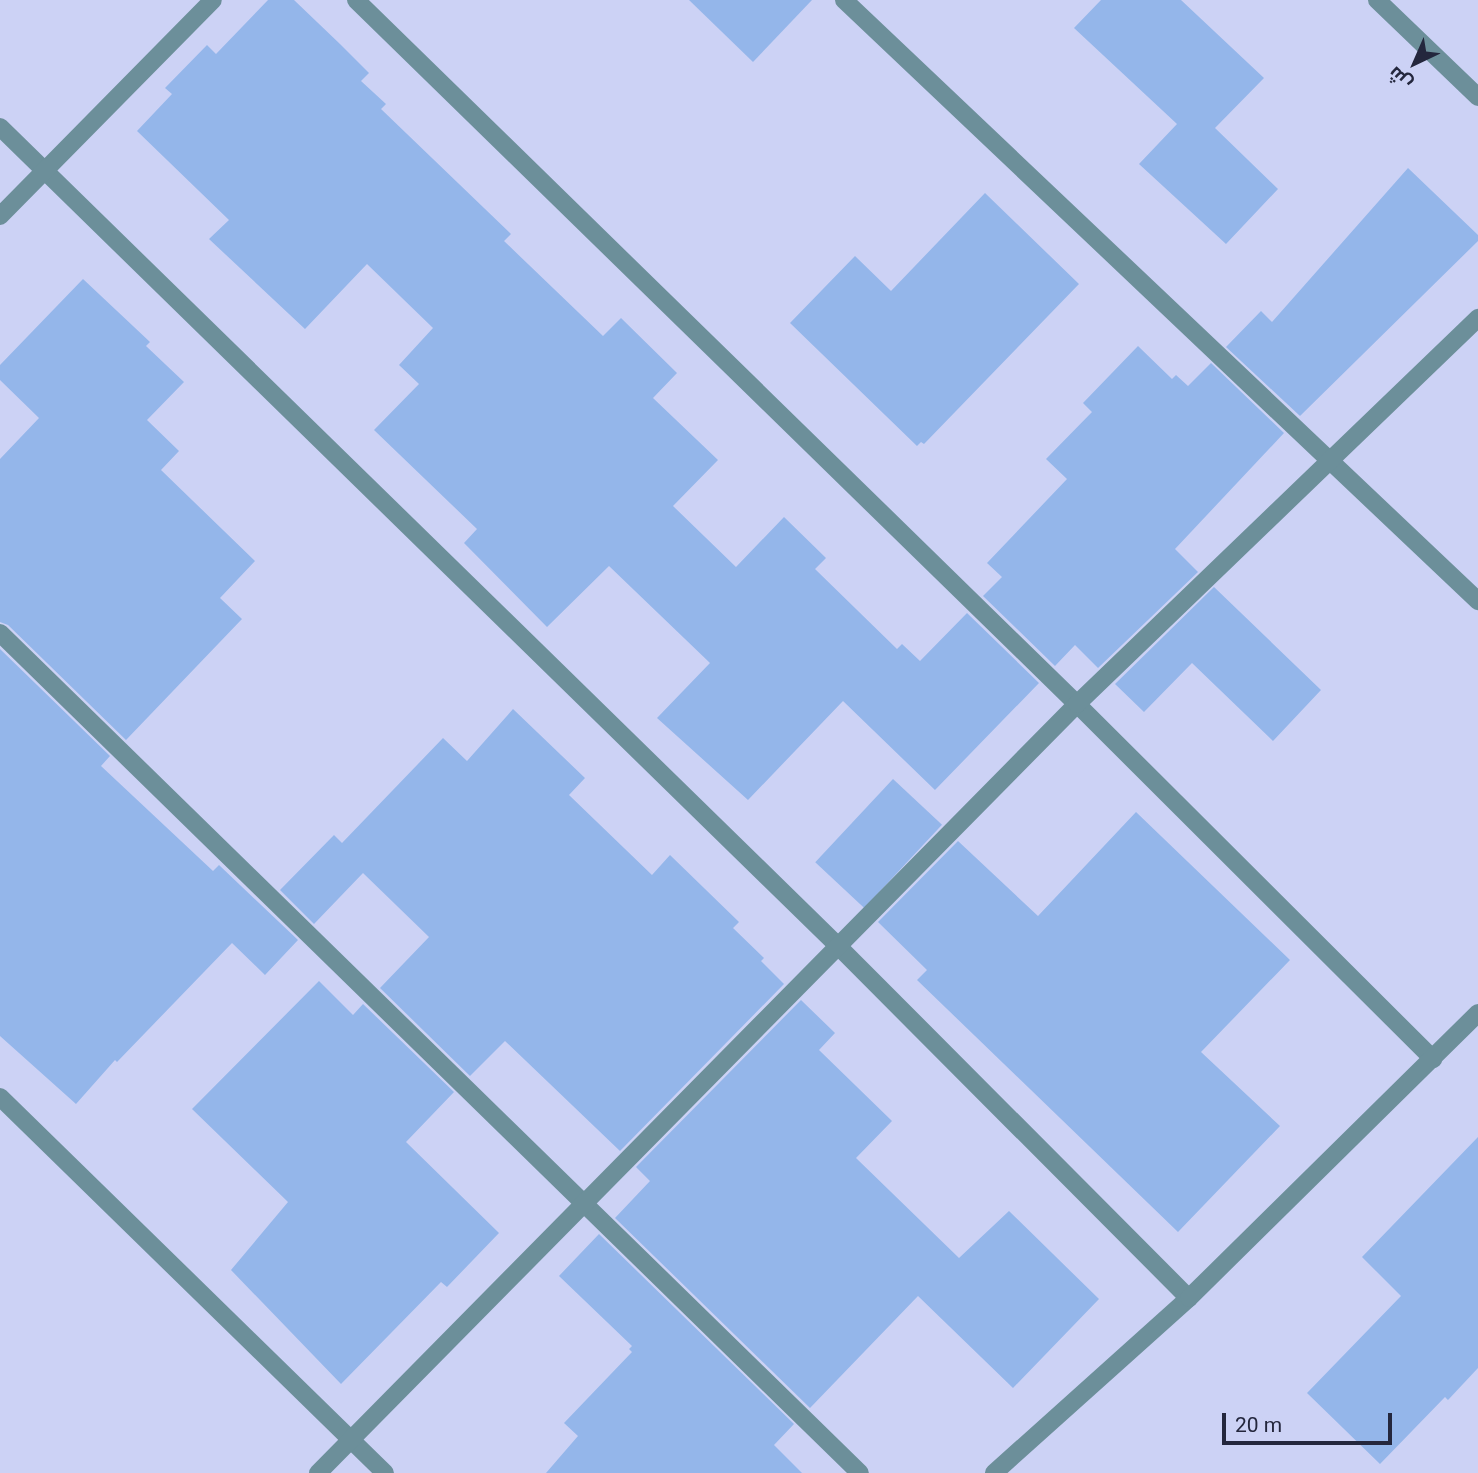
<!DOCTYPE html>
<meta charset="utf-8">
<style>
body{margin:0}
#map{position:relative;width:1478px;height:1473px;overflow:hidden;background:#ccd2f5;font-family:Roboto,Cairo,sans-serif}
div>[style]{position:absolute}
.building>*{inset:0;background:#94b6ea;transform-origin:0 0}
.minor>*{height:18px;margin:-9px;padding:0 9px;transform-origin:9px;border-radius:9px;background:#6c8f9a}
span{translate:-50% -50%;white-space:nowrap;text-align:center;line-height:1.15;-webkit-text-stroke:6px #ccd2f5;paint-order:stroke}
.north{position:absolute;left:1380px;top:28px;width:70px;height:70px;-webkit-text-stroke:5px #ccd2f5;paint-order:stroke;rotate:224deg;font-size:19px;font-weight:700;line-height:28px;text-align:center;color:#24273d}
.north::after{content:'';display:block;margin:auto;width:24px;height:32px;background:#24273d;clip-path:polygon(50% 0,100% 100%,50% 72%,0 100%)}
.scale{position:absolute;left:1222px;top:1413px;width:170px;height:32px;box-sizing:border-box;border:4px solid #24273d;border-top:0;padding-left:9px;font-size:21px;line-height:24px;white-space:nowrap;color:#24273d;-webkit-text-stroke:5px #ccd2f5;paint-order:stroke}
</style>
<div id="map">
<div class="building">
<i style="clip-path:polygon(268px 0,294px 0,340px 44px,369px 73px,361px 81px,386px 104px,381px 109px,511px 234px,504px 241px,603px 336px,621px 318px,677px 373px,653px 398px,718px 460px,673px 506px,736px 567px,784px 517px,826px 558px,815px 569px,897px 649px,902px 644px,920px 661px,967px 613px,1039px 683px,935px 790px,843px 701px,748px 800px,657px 718px,710px 663px,609px 566px,547px 627px,464px 543px,477px 529px,374px 430px,419px 384px,399px 365px,433px 328px,367px 264px,305px 329px,209px 239px,229px 220px,137px 131px,172px 94px,165px 88px,207px 45px,216px 54px)"></i>
<i style="clip-path:polygon(689px 0,812px 0,753px 62px)"></i>
<i style="clip-path:polygon(1101px 0,1181px 0,1264px 78px,1215px 128px,1278px 189px,1226px 244px,1139px 164px,1177px 124px,1074px 28px)"></i>
<i style="clip-path:polygon(1408px 168px,1478px 235px,1478px 241px,1300px 416px,1226px 347px,1261px 311px,1272px 322px)"></i>
<i style="clip-path:polygon(985px 193px,1079px 284px,924px 444px,921px 442px,917px 446px,790px 323px,855px 256px,891px 291px)"></i>
<i style="clip-path:polygon(83px 279px,150px 342px,146px 346px,184px 382px,147px 420px,179px 451px,161px 470px,255px 561px,220px 598px,242px 619px,126px 740px,8px 625px,0 622px,0 459px,39px 418px,0 380px,0 365px)"></i>
<i style="clip-path:polygon(1138px 346px,1172px 379px,1176px 375px,1188px 386px,1211px 363px,1284px 433px,1175px 549px,1198px 572px,1098px 668px,1075px 645px,1055px 666px,983px 596px,1002px 577px,987px 563px,1067px 479px,1046px 459px,1092px 412px,1083px 403px)"></i>
<i style="clip-path:polygon(1214px 587px,1321px 690px,1273px 741px,1192px 663px,1144px 712px,1115px 684px)"></i>
<i style="clip-path:polygon(0 649px,110px 756px,101px 766px,213px 871px,219px 865px,298px 940px,265px 975px,232px 943px,117px 1062px,115px 1060px,76px 1104px,0 1036px)"></i>
<i style="clip-path:polygon(513px 709px,585px 778px,569px 795px,652px 875px,670px 855px,739px 922px,733px 928px,764px 958px,761px 961px,784px 984px,620px 1151px,505px 1041px,470px 1076px,380px 988px,429px 937px,363px 873px,314px 924px,280px 890px,334px 835px,342px 843px,443px 738px,467px 761px)"></i>
<i style="left:893px;top:779px;width:67px;height:114px;rotate:43deg"></i>
<i style="clip-path:polygon(1136px 812px,1290px 960px,1201px 1052px,1280px 1126px,1178px 1232px,917px 980px,927px 970px,878px 922px,958px 841px,1038px 916px)"></i>
<i style="clip-path:polygon(319px 981px,353px 1015px,363px 1004px,454px 1092px,406px 1142px,499px 1233px,447px 1287px,441px 1282px,341px 1384px,231px 1270px,288px 1202px,192px 1109px)"></i>
<i style="clip-path:polygon(801px 1000px,835px 1033px,819px 1050px,892px 1121px,856px 1158px,959px 1258px,1009px 1211px,1099px 1299px,1013px 1388px,918px 1296px,810px 1408px,615px 1218px,650px 1181px,636px 1167px)"></i>
<i style="clip-path:polygon(1478px 1137px,1478px 1368px,1448px 1400px,1445px 1397px,1380px 1464px,1307px 1393px,1401px 1296px,1362px 1257px)"></i>
<i style="clip-path:polygon(599px 1234px,794px 1424px,774px 1445px,802px 1473px,546px 1473px,578px 1436px,564px 1423px,632px 1352px,629px 1349px,632px 1346px,559px 1276px)"></i>
</div>
<div class="minor">
<i style="left:356px;top:0;width:1008px;rotate:44.32deg"></i>
<i style="left:1077px;top:704px;width:503px;rotate:44.92deg"></i>
<i style="left:844px;top:0;width:874px;rotate:43.47deg"></i>
<i style="left:1377px;top:0;width:140px;rotate:43.8deg"></i>
<i style="left:0;top:127px;width:1172px;rotate:44.34deg"></i>
<i style="left:838px;top:946px;width:497px;rotate:45.1deg"></i>
<i style="left:0;top:216px;width:303px;rotate:-45.4deg"></i>
<i style="left:0;top:633px;width:1202px;rotate:44.33deg"></i>
<i style="left:0;top:1097px;width:538px;rotate:44.32deg"></i>
<i style="left:318px;top:1473px;width:1080px;rotate:-45.37deg"></i>
<i style="left:1077px;top:704px;width:557px;rotate:-43.91deg"></i>
<i style="left:994px;top:1473px;width:262px;rotate:-41.9deg"></i>
<i style="left:1189px;top:1298px;width:406px;rotate:-44.6deg"></i>
</div>
<div class="north">ش</div>
<div class="scale">20 m</div>
</div>
